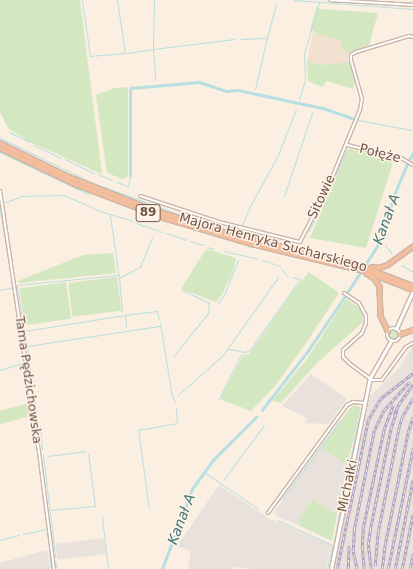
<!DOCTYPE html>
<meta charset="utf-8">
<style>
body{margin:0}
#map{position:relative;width:413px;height:569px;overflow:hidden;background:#faefe1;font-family:"DejaVu Sans",sans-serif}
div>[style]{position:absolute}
.residential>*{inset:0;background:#f2e0d0}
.industrial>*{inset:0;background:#e9e2dc;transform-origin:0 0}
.green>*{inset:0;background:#d3e7c1;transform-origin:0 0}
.round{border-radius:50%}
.stream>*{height:1px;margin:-0.5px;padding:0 0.5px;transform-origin:0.5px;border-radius:0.5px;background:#b7dfe2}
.canal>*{height:2.5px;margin:-1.25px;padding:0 1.25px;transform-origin:1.25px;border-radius:1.25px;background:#b7dfe2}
.roads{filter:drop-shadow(1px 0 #cab6a9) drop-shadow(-1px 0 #cab6a9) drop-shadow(0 1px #cab6a9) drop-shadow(0 -1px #cab6a9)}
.minor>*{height:2px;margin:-1px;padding:0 1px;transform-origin:1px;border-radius:1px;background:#fff}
.tertiary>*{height:2.5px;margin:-1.25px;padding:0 1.25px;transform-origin:1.25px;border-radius:1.25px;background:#fff}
.tertiary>.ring{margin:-1.25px;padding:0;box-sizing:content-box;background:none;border:2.5px solid #fff;border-radius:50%}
.trunk>*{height:3.5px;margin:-1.75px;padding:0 1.75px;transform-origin:1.75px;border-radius:1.75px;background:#f4be9c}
.rail>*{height:2.5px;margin-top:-1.25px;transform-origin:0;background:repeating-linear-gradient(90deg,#fef3e7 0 3px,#b1a1c2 0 6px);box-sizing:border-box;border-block:1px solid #b1a1c2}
span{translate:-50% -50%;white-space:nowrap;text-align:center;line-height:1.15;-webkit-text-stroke:3px #fef3e7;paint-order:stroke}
.shield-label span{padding:1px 3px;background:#fef3e7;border:1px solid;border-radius:3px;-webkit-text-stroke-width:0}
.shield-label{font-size:12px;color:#70554a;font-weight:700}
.street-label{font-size:13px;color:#70554a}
.water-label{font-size:14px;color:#42767b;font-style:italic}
</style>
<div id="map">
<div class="residential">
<i style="clip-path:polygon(313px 32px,342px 41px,350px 52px,351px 62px,320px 65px,307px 61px)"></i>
</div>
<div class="industrial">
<i style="clip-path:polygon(413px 346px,413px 569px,333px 569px,370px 396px,397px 370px)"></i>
<i style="clip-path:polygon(311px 374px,347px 399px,328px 424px,304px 423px,307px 418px,282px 406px)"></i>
<i style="clip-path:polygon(320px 448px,347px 465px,337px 515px,312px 499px,298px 521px,300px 522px,298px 525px,276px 516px,275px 510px)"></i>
<i style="clip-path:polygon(219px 485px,268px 518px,267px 520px,270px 519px,331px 545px,326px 569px,253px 569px,234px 567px,233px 569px,188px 569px,191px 551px,177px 546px)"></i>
<i style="left:104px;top:538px;width:16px;height:49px;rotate:83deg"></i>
<i style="clip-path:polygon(47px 550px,50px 569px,0 569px,0 563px)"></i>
</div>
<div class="green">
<i style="clip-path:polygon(0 0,80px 0,102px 174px,30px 142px,8px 128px,0 112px)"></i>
<i style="clip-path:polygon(317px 6px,320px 9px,378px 13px,369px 45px,350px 52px,341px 49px,342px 41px,313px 32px,313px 30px,310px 30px)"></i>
<i style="clip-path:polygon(307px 61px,320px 65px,351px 62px,355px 82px,353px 89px,327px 81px,322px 87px,308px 81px)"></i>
<i style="clip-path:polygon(128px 87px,128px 176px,123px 179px,107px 173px,96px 95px,115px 88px)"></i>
<i style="clip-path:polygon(348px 149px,351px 149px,394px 159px,366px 248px,310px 238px)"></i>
<i style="clip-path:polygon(206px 249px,236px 258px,233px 272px,222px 294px,216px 302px,181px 289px)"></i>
<i style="clip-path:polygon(113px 253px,116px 273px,19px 283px,18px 281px,83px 255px)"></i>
<i style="clip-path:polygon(309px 272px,339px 293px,304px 346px,275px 386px,251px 411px,220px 399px,243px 355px,249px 354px,294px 290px)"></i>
<i style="left:117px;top:277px;width:34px;height:49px;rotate:83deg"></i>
<i style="left:66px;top:282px;width:37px;height:47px;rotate:82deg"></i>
<i style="clip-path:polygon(346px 299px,360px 308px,364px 321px,316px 364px,281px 403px,275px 402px,273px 400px,307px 359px)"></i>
<i class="round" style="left:388.5px;top:329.5px;width:9px;height:9px"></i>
<i style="clip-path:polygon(29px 403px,31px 416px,0 424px,0 411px)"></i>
<i style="clip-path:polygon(356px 405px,361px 408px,347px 465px,320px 448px,351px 407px)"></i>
<i style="clip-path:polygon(312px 499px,337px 515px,332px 541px,298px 525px,300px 522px,298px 521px)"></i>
</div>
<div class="stream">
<i style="left:82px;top:0;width:57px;rotate:81.9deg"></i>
<i style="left:90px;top:56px;width:35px;rotate:-5deg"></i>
<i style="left:125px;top:53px;width:54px;rotate:-98.6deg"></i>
<i style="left:154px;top:0;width:49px;rotate:91.2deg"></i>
<i style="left:153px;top:49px;width:82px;rotate:-7deg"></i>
<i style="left:294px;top:0;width:119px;rotate:4.3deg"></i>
<i style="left:241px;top:39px;width:26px;rotate:-2deg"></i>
<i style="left:267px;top:38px;width:35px;rotate:-75deg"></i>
<i style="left:127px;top:53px;width:26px;rotate:-9deg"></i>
<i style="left:153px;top:49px;width:31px;rotate:86deg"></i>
<i style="left:255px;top:89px;width:52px;rotate:-76.8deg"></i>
<i style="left:299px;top:99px;width:19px;rotate:-72deg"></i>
<i style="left:305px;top:81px;width:27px;rotate:-92deg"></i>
<i style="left:304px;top:54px;width:54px;rotate:-73.9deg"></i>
<i style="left:358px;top:120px;width:54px;rotate:10.7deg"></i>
<i style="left:9px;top:132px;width:23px;rotate:25deg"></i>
<i style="left:0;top:138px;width:103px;rotate:25.8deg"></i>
<i style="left:93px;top:183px;width:105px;rotate:20deg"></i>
<i style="left:34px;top:145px;width:30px;rotate:26deg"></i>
<i style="left:0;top:152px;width:98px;rotate:25.5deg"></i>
<i style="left:65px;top:159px;width:32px;rotate:26deg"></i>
<i style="left:98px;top:174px;width:15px;rotate:23deg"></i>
<i style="left:116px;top:182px;width:13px;rotate:18deg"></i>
<i style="left:128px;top:186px;width:10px;rotate:-79deg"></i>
<i style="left:284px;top:196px;width:88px;rotate:-71.4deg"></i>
<i style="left:3px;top:203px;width:20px;rotate:-20deg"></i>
<i style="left:22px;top:196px;width:42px;rotate:-1.4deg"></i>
<i style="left:64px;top:195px;width:36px;rotate:24deg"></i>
<i style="left:97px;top:210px;width:37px;rotate:17deg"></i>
<i style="left:110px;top:215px;width:64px;rotate:81.9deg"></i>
<i style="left:119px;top:278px;width:24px;rotate:-28deg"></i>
<i style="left:140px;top:267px;width:32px;rotate:-68deg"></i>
<i style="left:136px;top:223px;width:28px;rotate:19deg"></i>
<i style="left:242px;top:225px;width:21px;rotate:-67deg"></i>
<i style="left:250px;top:206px;width:58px;rotate:-61.2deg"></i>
<i style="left:278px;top:155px;width:49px;rotate:-68.6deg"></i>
<i style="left:309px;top:231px;width:89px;rotate:-64.9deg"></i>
<i style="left:166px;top:233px;width:21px;rotate:19deg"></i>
<i style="left:381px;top:240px;width:2px;rotate:63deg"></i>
<i style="left:190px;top:241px;width:14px;rotate:17deg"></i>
<i style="left:385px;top:245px;width:11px;rotate:52deg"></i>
<i style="left:207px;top:247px;width:7px;rotate:16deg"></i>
<i style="left:224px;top:251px;width:35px;rotate:13deg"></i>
<i style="left:262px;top:260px;width:19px;rotate:18deg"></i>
<i style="left:401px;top:265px;width:14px;rotate:30deg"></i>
<i style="left:282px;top:270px;width:9px;rotate:49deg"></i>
<i style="left:119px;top:278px;width:33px;rotate:85deg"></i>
<i style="left:0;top:290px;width:13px;rotate:-13deg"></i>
<i style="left:13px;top:287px;width:78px;rotate:-99.6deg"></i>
<i style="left:218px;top:303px;width:10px;rotate:-53deg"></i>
<i style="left:224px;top:295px;width:38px;rotate:-68deg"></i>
<i style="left:160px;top:323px;width:74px;rotate:80.7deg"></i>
<i style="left:172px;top:396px;width:7px;rotate:63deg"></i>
<i style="left:23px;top:324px;width:39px;rotate:-99deg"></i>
<i style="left:17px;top:285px;width:101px;rotate:-5.7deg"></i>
<i style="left:126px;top:326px;width:11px;rotate:-95deg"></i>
<i style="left:125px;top:315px;width:32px;rotate:-7deg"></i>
<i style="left:157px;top:311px;width:9px;rotate:77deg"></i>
<i style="left:24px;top:331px;width:102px;rotate:-9deg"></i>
<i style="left:25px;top:335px;width:11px;rotate:80deg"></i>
<i style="left:229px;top:349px;width:15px;rotate:11deg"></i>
<i style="left:244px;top:352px;width:5px;rotate:-11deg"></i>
<i style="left:249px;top:351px;width:88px;rotate:-54.7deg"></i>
<i style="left:300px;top:279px;width:8px;rotate:-166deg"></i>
<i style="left:173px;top:357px;width:56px;rotate:-51.5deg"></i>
<i style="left:208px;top:313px;width:10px;rotate:-84deg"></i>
<i style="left:209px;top:303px;width:30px;rotate:-154deg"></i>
<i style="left:0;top:370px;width:24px;rotate:-17deg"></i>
<i style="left:23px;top:363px;width:77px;rotate:-97.5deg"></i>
<i style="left:30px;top:371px;width:25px;rotate:-97deg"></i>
<i style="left:27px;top:346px;width:134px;rotate:-8.6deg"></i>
<i style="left:31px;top:375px;width:17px;rotate:83deg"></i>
<i style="left:178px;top:395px;width:60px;rotate:-41.6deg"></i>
<i style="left:223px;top:355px;width:95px;rotate:-54.8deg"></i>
<i style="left:34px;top:398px;width:20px;rotate:81deg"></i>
<i style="left:219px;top:399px;width:50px;rotate:-63.9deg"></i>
<i style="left:40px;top:426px;width:23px;rotate:85deg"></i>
<i style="left:43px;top:455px;width:102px;rotate:83.2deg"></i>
<i style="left:47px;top:456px;width:39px;rotate:-7deg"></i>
<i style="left:204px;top:472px;width:65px;rotate:34.4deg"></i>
<i style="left:224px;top:479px;width:67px;rotate:-53.5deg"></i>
<i style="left:345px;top:484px;width:64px;rotate:-78.3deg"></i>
<i style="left:282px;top:499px;width:97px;rotate:-53.4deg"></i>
<i style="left:149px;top:509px;width:80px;rotate:-97.9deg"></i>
<i style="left:138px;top:430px;width:40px;rotate:-10deg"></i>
<i style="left:177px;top:423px;width:16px;rotate:-94deg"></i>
<i style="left:50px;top:510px;width:45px;rotate:-5.1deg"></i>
<i style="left:95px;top:506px;width:53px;rotate:-97.5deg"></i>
<i style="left:102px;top:517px;width:52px;rotate:83.4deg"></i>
<i style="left:277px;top:520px;width:60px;rotate:24.4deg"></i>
<i style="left:332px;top:545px;width:25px;rotate:102deg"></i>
<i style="left:47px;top:533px;width:14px;rotate:82deg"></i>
<i style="left:23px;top:534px;width:25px;rotate:-12deg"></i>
<i style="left:47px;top:529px;width:36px;rotate:-98deg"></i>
<i style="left:0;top:540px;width:20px;rotate:-15deg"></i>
<i style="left:334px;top:540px;width:52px;rotate:-78.9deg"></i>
<i style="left:49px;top:552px;width:17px;rotate:83deg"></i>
<i style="left:55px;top:561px;width:8px;rotate:76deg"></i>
</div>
<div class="canal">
<i style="left:409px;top:160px;width:8px;rotate:-60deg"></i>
<i style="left:130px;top:176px;width:86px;rotate:-90deg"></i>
<i style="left:130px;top:90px;width:2px;rotate:-63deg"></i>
<i style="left:131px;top:88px;width:68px;rotate:-5deg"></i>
<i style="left:199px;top:82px;width:29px;rotate:18deg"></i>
<i style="left:227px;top:91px;width:11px;rotate:-5deg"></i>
<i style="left:238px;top:90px;width:87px;rotate:12deg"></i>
<i style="left:323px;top:108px;width:34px;rotate:19deg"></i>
<i style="left:347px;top:293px;width:63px;rotate:-57.3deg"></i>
<i style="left:381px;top:240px;width:47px;rotate:-73.9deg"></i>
<i style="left:394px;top:195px;width:34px;rotate:-67deg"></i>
<i style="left:262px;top:410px;width:73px;rotate:-52.2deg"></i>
<i style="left:307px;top:352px;width:68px;rotate:-55.8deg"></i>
<i style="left:162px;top:569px;width:85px;rotate:-69.4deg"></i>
<i style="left:192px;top:489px;width:36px;rotate:-54deg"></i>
<i style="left:213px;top:460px;width:61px;rotate:-45deg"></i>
</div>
<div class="roads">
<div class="minor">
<i style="left:330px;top:0;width:83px;rotate:3.4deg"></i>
<i style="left:347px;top:145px;width:56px;rotate:13.5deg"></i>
<i style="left:401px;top:158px;width:14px;rotate:30deg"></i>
<i style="left:0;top:191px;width:264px;rotate:81.5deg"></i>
<i style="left:39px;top:452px;width:118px;rotate:82.7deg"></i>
<i style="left:140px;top:196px;width:83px;rotate:18.2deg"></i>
<i style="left:219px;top:222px;width:83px;rotate:13.9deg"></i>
<i style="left:300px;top:242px;width:66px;rotate:-63deg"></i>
<i style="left:330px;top:183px;width:79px;rotate:-67.7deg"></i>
<i style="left:360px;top:110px;width:11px;rotate:-80deg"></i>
<i style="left:362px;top:99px;width:41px;rotate:-105.8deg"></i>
<i style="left:351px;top:60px;width:5px;rotate:-90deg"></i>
<i style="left:351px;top:55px;width:6px;rotate:-31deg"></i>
<i style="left:356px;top:52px;width:55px;rotate:-16.8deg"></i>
<i style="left:409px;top:36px;width:4px;rotate:14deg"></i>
<i style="left:344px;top:293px;width:18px;rotate:34deg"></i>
<i style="left:359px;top:303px;width:15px;rotate:62deg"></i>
<i style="left:366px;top:316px;width:7px;rotate:90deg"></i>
<i style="left:366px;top:323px;width:11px;rotate:112deg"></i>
<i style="left:362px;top:333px;width:25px;rotate:138deg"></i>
<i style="left:343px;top:350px;width:7px;rotate:90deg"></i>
<i style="left:343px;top:357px;width:10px;rotate:45deg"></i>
<i style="left:350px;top:364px;width:27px;rotate:36deg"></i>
<i style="left:372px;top:380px;width:10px"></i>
<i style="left:382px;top:380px;width:41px;rotate:-54deg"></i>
<i style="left:406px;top:347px;width:8px;rotate:-30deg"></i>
<i style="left:268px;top:513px;width:134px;rotate:-53.8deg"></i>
<i style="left:347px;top:405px;width:7px;rotate:-27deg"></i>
<i style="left:353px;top:402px;width:12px;rotate:5deg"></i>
</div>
<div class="tertiary">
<i class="ring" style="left:387px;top:328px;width:11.5px;height:11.5px"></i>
<i style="left:396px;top:329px;width:42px;rotate:-65.9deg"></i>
<i style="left:331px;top:569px;width:195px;rotate:-78.5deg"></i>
<i style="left:370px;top:378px;width:43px;rotate:-60.4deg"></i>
</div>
<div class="trunk">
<i style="left:0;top:143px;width:77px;rotate:26.2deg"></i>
<i style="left:69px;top:177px;width:90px;rotate:21.4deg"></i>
<i style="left:153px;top:210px;width:91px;rotate:17.2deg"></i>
<i style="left:240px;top:237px;width:116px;rotate:13deg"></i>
<i style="left:353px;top:263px;width:64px;rotate:21deg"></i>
<i style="left:0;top:148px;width:85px;rotate:25.7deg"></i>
<i style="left:77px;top:185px;width:93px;rotate:20.8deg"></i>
<i style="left:164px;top:218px;width:92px;rotate:16.5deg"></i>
<i style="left:252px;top:244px;width:115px;rotate:13.6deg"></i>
<i style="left:364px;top:271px;width:53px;rotate:21.2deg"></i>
<i style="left:372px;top:267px;width:7px;rotate:8deg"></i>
<i style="left:379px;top:268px;width:9px;rotate:-18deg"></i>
<i style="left:388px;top:265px;width:31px;rotate:-36deg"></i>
<i style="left:366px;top:273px;width:11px;rotate:34deg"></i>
<i style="left:375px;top:279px;width:9px;rotate:58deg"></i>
<i style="left:380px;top:287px;width:29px;rotate:88deg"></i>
<i style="left:381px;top:316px;width:17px;rotate:65deg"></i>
<i style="left:400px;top:335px;width:14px;rotate:-21deg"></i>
</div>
</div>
<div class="rail">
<i style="left:394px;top:415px;width:12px;rotate:-66deg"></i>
<i style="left:399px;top:404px;width:24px;rotate:-55deg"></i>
<i style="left:375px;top:566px;width:34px;rotate:-85deg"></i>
<i style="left:378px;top:532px;width:107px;rotate:-78.7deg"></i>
<i style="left:399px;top:427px;width:10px;rotate:-73deg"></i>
<i style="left:402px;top:417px;width:22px;rotate:-60deg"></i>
<i style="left:337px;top:569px;width:152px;rotate:-78.2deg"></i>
<i style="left:368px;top:420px;width:24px;rotate:-60deg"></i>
<i style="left:380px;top:399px;width:42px;rotate:-38.2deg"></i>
<i style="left:348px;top:569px;width:23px;rotate:-88deg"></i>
<i style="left:357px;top:569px;width:18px;rotate:-103deg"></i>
<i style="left:353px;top:551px;width:21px;rotate:-87deg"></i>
<i style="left:354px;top:530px;width:101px;rotate:-78.6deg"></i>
<i style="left:374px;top:431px;width:23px;rotate:-65deg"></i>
<i style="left:384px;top:410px;width:38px;rotate:-48deg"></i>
<i style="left:364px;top:569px;width:21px;rotate:-95deg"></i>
<i style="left:362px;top:548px;width:20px;rotate:-87deg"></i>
<i style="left:363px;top:528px;width:101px;rotate:-78deg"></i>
<i style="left:384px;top:429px;width:26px;rotate:-69deg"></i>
<i style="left:371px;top:569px;width:24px;rotate:-97deg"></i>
<i style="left:368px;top:545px;width:15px;rotate:-82deg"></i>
<i style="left:370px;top:530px;width:104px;rotate:-78.4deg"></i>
<i style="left:391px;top:428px;width:19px;rotate:-72deg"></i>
<i style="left:382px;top:569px;width:24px;rotate:-83deg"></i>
<i style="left:385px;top:545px;width:115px;rotate:-78.5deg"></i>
<i style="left:408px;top:432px;width:16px;rotate:-72deg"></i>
<i style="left:388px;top:569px;width:124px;rotate:-78.3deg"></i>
<i style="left:395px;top:569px;width:91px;rotate:-78.6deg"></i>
<i style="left:402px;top:569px;width:56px;rotate:-78.7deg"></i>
<i style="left:410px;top:569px;width:16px;rotate:-79deg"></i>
</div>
<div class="shield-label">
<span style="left:148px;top:213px">89</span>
</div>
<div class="street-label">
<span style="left:380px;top:154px;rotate:14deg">Połęże</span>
<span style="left:322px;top:197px;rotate:-65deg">Sitowie</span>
<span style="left:273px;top:243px;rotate:15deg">Majora Henryka Sucharskiego</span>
<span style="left:28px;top:380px;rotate:82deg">Tama Pędzichowska</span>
<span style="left:348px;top:486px;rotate:-78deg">Michałki</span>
</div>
<div class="water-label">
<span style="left:386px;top:219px;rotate:-70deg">Kanał A</span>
<span style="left:181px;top:519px;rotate:-69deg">Kanał A</span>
</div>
</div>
